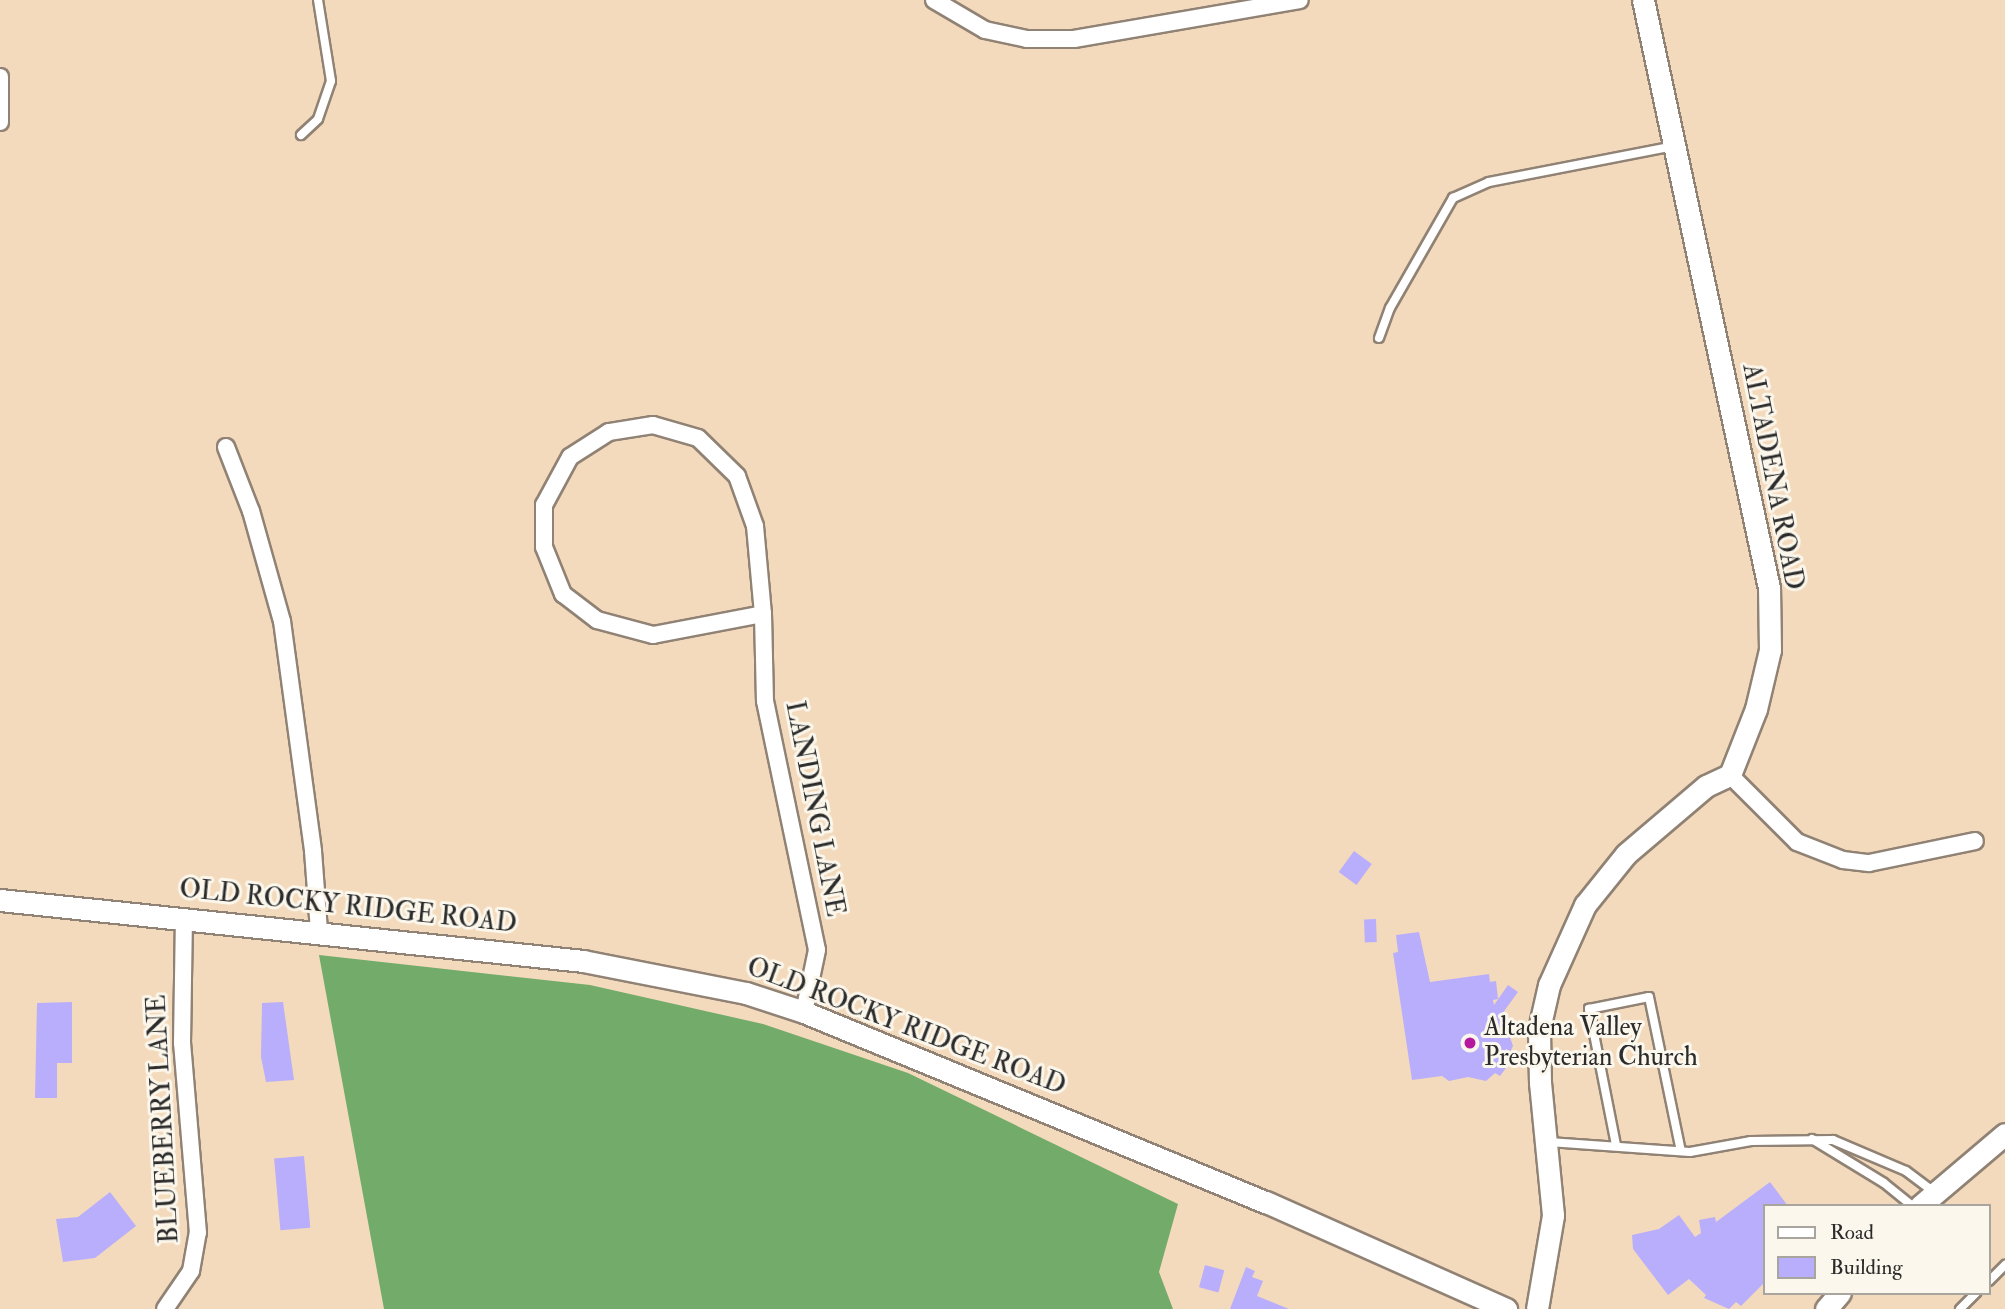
<!DOCTYPE html>
<style>
body{margin:0}
#map{position:relative;width:2005px;height:1309px;overflow:hidden;background:#f4dabc;font-family:"IM FELL Double Pica",serif}
div>[style]{position:absolute}
.forest>*{inset:0;background:#72ab6a}
.building>*{inset:0;background:#b9aefb;transform-origin:0 0}
.roads{filter:drop-shadow(2px 0 #908274) drop-shadow(-2px 0 #908274) drop-shadow(0 2px #908274) drop-shadow(0 -2px #908274)}
.lane>*{height:8px;margin:-4px;padding:0 4px;transform-origin:4px;border-radius:4px;background:#fff}
.street>*{height:16px;margin:-8px;padding:0 8px;transform-origin:8px;border-radius:8px;background:#fff}
.secondary>*{height:21px;margin:-10.5px;padding:0 10.5px;transform-origin:10.5px;border-radius:10.5px;background:#fff}
.dots>*{width:19px;height:19px;translate:-50% -50%;box-sizing:border-box;border:4px solid #fbf7ec;border-radius:50%}
span{translate:-50% -50%;white-space:nowrap;text-align:center;line-height:1.15;-webkit-text-stroke:6px #fbf7ec;paint-order:stroke}
.street-label{font-size:26px;color:#2b2b2b}
.poi-label{font-size:26px;color:#2b2b2b}
.left{translate:0 -50%;text-align:left}
.legend{position:absolute;left:1763px;top:1204px;width:228px;height:91px;box-sizing:border-box;background:#fbf7ec;border:2px solid #a8a59f;margin:0;padding:9px 12px;list-style:none;font-size:21px;color:#2b2b2b}
.legend li{display:flex;align-items:center;gap:14px;height:35px}
.legend b{width:35px;border:2px solid #a8a59f}
</style>
<div id="map">
<div class="forest">
<i style="clip-path:polygon(319px 955px,590px 985px,763px 1024px,908px 1073px,1178px 1204px,1159px 1272px,1173px 1309px,384px 1309px)"></i>
</div>
<div class="building">
<i style="left:1354px;top:851px;width:22px;height:26px;rotate:36deg"></i>
<i style="left:1376px;top:919px;width:23px;height:12px;rotate:88deg"></i>
<i style="clip-path:polygon(1419px 932px,1430px 982px,1489px 974px,1490px 982px,1496px 981px,1498px 999px,1493px 1000px,1494px 1005px,1508px 985px,1518px 992px,1502px 1014px,1513px 1046px,1508px 1056px,1512px 1060px,1500px 1076px,1495px 1073px,1486px 1081px,1468px 1077px,1449px 1081px,1442px 1076px,1412px 1080px,1393px 953px,1398px 952px,1396px 935px)"></i>
<i style="clip-path:polygon(72px 1002px,72px 1063px,57px 1063px,57px 1098px,35px 1098px,37px 1003px)"></i>
<i style="clip-path:polygon(283px 1002px,294px 1080px,266px 1082px,261px 1057px,262px 1003px)"></i>
<i style="left:304px;top:1156px;width:72px;height:30px;rotate:85deg"></i>
<i style="clip-path:polygon(1770px 1182px,1788px 1206px,1765px 1206px,1765px 1282px,1741px 1306px,1736px 1302px,1729px 1309px,1704px 1298px,1706px 1295px,1689px 1279px,1668px 1295px,1633px 1249px,1632px 1235px,1659px 1229px,1679px 1215px,1695px 1237px,1701px 1233px,1699px 1220px,1715px 1217px,1716px 1222px)"></i>
<i style="clip-path:polygon(110px 1192px,136px 1226px,95px 1258px,63px 1262px,56px 1219px,78px 1217px)"></i>
<i style="left:1205px;top:1265px;width:20px;height:23px;rotate:15deg"></i>
<i style="clip-path:polygon(1246px 1267px,1255px 1271px,1252px 1277px,1263px 1281px,1257px 1296px,1289px 1309px,1230px 1309px)"></i>
</div>
<div class="roads">
<div class="lane">
<i style="left:301px;top:135px;width:23px;rotate:-43deg"></i>
<i style="left:318px;top:119px;width:40px;rotate:-71.1deg"></i>
<i style="left:331px;top:81px;width:82px;rotate:-99.1deg"></i>
<i style="left:1379px;top:338px;width:32px;rotate:-70deg"></i>
<i style="left:1390px;top:308px;width:127px;rotate:-60.2deg"></i>
<i style="left:1453px;top:198px;width:39px;rotate:-24deg"></i>
<i style="left:1489px;top:182px;width:188px;rotate:-11deg"></i>
<i style="left:1812px;top:1139px;width:84px;rotate:31.4deg"></i>
<i style="left:1884px;top:1183px;width:36px;rotate:39deg"></i>
<i style="left:1549px;top:1142px;width:141px;rotate:4.1deg"></i>
<i style="left:1690px;top:1152px;width:62px;rotate:-10.2deg"></i>
<i style="left:1751px;top:1141px;width:82px;rotate:-0.7deg"></i>
<i style="left:1833px;top:1140px;width:79px;rotate:23deg"></i>
<i style="left:1906px;top:1171px;width:35px;rotate:37deg"></i>
<i style="left:1616px;top:1145px;width:139px;rotate:-101.2deg"></i>
<i style="left:1589px;top:1009px;width:61px;rotate:-11.3deg"></i>
<i style="left:1649px;top:997px;width:157px;rotate:78.3deg"></i>
<i style="left:1989px;top:1281px;width:23px;rotate:-45deg"></i>
<i style="left:1960px;top:1309px;width:23px;rotate:-45deg"></i>
</div>
<div class="street">
<i style="left:934px;top:0;width:59px;rotate:30.5deg"></i>
<i style="left:985px;top:30px;width:43px;rotate:12.1deg"></i>
<i style="left:1027px;top:39px;width:47px"></i>
<i style="left:1074px;top:39px;width:229px;rotate:-9.8deg"></i>
<i style="left:0;top:77px;width:45px;rotate:90deg"></i>
<i style="left:226px;top:447px;width:69px;rotate:68.7deg"></i>
<i style="left:251px;top:511px;width:114px;rotate:74.3deg"></i>
<i style="left:282px;top:621px;width:232px;rotate:82.3deg"></i>
<i style="left:313px;top:851px;width:79px;rotate:85.7deg"></i>
<i style="left:763px;top:614px;width:88px;rotate:-95.2deg"></i>
<i style="left:755px;top:526px;width:53px;rotate:-109.8deg"></i>
<i style="left:737px;top:476px;width:54px;rotate:-135.7deg"></i>
<i style="left:698px;top:438px;width:47px;rotate:-163.9deg"></i>
<i style="left:653px;top:425px;width:45px;rotate:171deg"></i>
<i style="left:609px;top:432px;width:46px;rotate:147.3deg"></i>
<i style="left:570px;top:457px;width:55px;rotate:118.4deg"></i>
<i style="left:544px;top:505px;width:42px;rotate:90deg"></i>
<i style="left:544px;top:547px;width:51px;rotate:68deg"></i>
<i style="left:563px;top:594px;width:43px;rotate:37.4deg"></i>
<i style="left:597px;top:620px;width:58px;rotate:15deg"></i>
<i style="left:653px;top:635px;width:112px;rotate:-10.8deg"></i>
<i style="left:763px;top:614px;width:87px;rotate:88.7deg"></i>
<i style="left:765px;top:701px;width:254px;rotate:78.2deg"></i>
<i style="left:817px;top:950px;width:63px;rotate:101.8deg"></i>
<i style="left:1730px;top:775px;width:95px;rotate:45deg"></i>
<i style="left:1797px;top:842px;width:49px;rotate:21.4deg"></i>
<i style="left:1843px;top:860px;width:26px;rotate:7deg"></i>
<i style="left:1869px;top:863px;width:108px;rotate:-11.7deg"></i>
<i style="left:165px;top:1309px;width:46px;rotate:-55.6deg"></i>
<i style="left:191px;top:1271px;width:39px;rotate:-80deg"></i>
<i style="left:198px;top:1233px;width:191px;rotate:-94.8deg"></i>
<i style="left:182px;top:1043px;width:125px;rotate:-89.1deg"></i>
</div>
<div class="secondary">
<i style="left:0;top:900px;width:586px;rotate:5.97deg"></i>
<i style="left:583px;top:961px;width:166px;rotate:11.1deg"></i>
<i style="left:746px;top:993px;width:61px;rotate:18.1deg"></i>
<i style="left:804px;top:1012px;width:500px;rotate:22.4deg"></i>
<i style="left:1266px;top:1202px;width:263px;rotate:24deg"></i>
<i style="left:1920px;top:1206px;width:111px;rotate:-40.3deg"></i>
<i style="left:1537px;top:1309px;width:95px;rotate:-80.3deg"></i>
<i style="left:1553px;top:1215px;width:133px;rotate:-95.6deg"></i>
<i style="left:1540px;top:1083px;width:54px;rotate:-91.1deg"></i>
<i style="left:1539px;top:1029px;width:45px;rotate:-77.2deg"></i>
<i style="left:1549px;top:985px;width:88px;rotate:-65.8deg"></i>
<i style="left:1585px;top:905px;width:65px;rotate:-51.2deg"></i>
<i style="left:1626px;top:854px;width:105px;rotate:-40.4deg"></i>
<i style="left:1706px;top:786px;width:26px;rotate:-25deg"></i>
<i style="left:1730px;top:775px;width:71px;rotate:-68.5deg"></i>
<i style="left:1756px;top:709px;width:61px;rotate:-76.7deg"></i>
<i style="left:1770px;top:650px;width:62px;rotate:-90.9deg"></i>
<i style="left:1769px;top:588px;width:601px;rotate:-102.09deg"></i>
<i style="left:1826px;top:1309px;width:21px;rotate:-49deg"></i>
</div>
</div>
<div class="dots">
<i style="left:1470px;top:1043px;background:#b5179e"></i>
</div>
<div class="street-label">
<span style="left:1772px;top:477px;rotate:79deg">ALTADENA ROAD</span>
<span style="left:814px;top:809px;rotate:79deg">LANDING LANE</span>
<span style="left:348px;top:907px;rotate:6deg">OLD ROCKY RIDGE ROAD</span>
<span style="left:906px;top:1027px;rotate:21deg">OLD ROCKY RIDGE ROAD</span>
<span style="left:164px;top:1119px;rotate:-93deg">BLUEBERRY LANE</span>
</div>
<div class="poi-label">
<span class="left" style="left:1484px;top:1043px">Altadena Valley<br>Presbyterian Church</span>
</div>
<ul class="legend">
<li><b style="height:9px;background:#fff"></b>Road</li>
<li><b style="height:19px;background:#b9aefb"></b>Building</li>
</ul>
</div>
